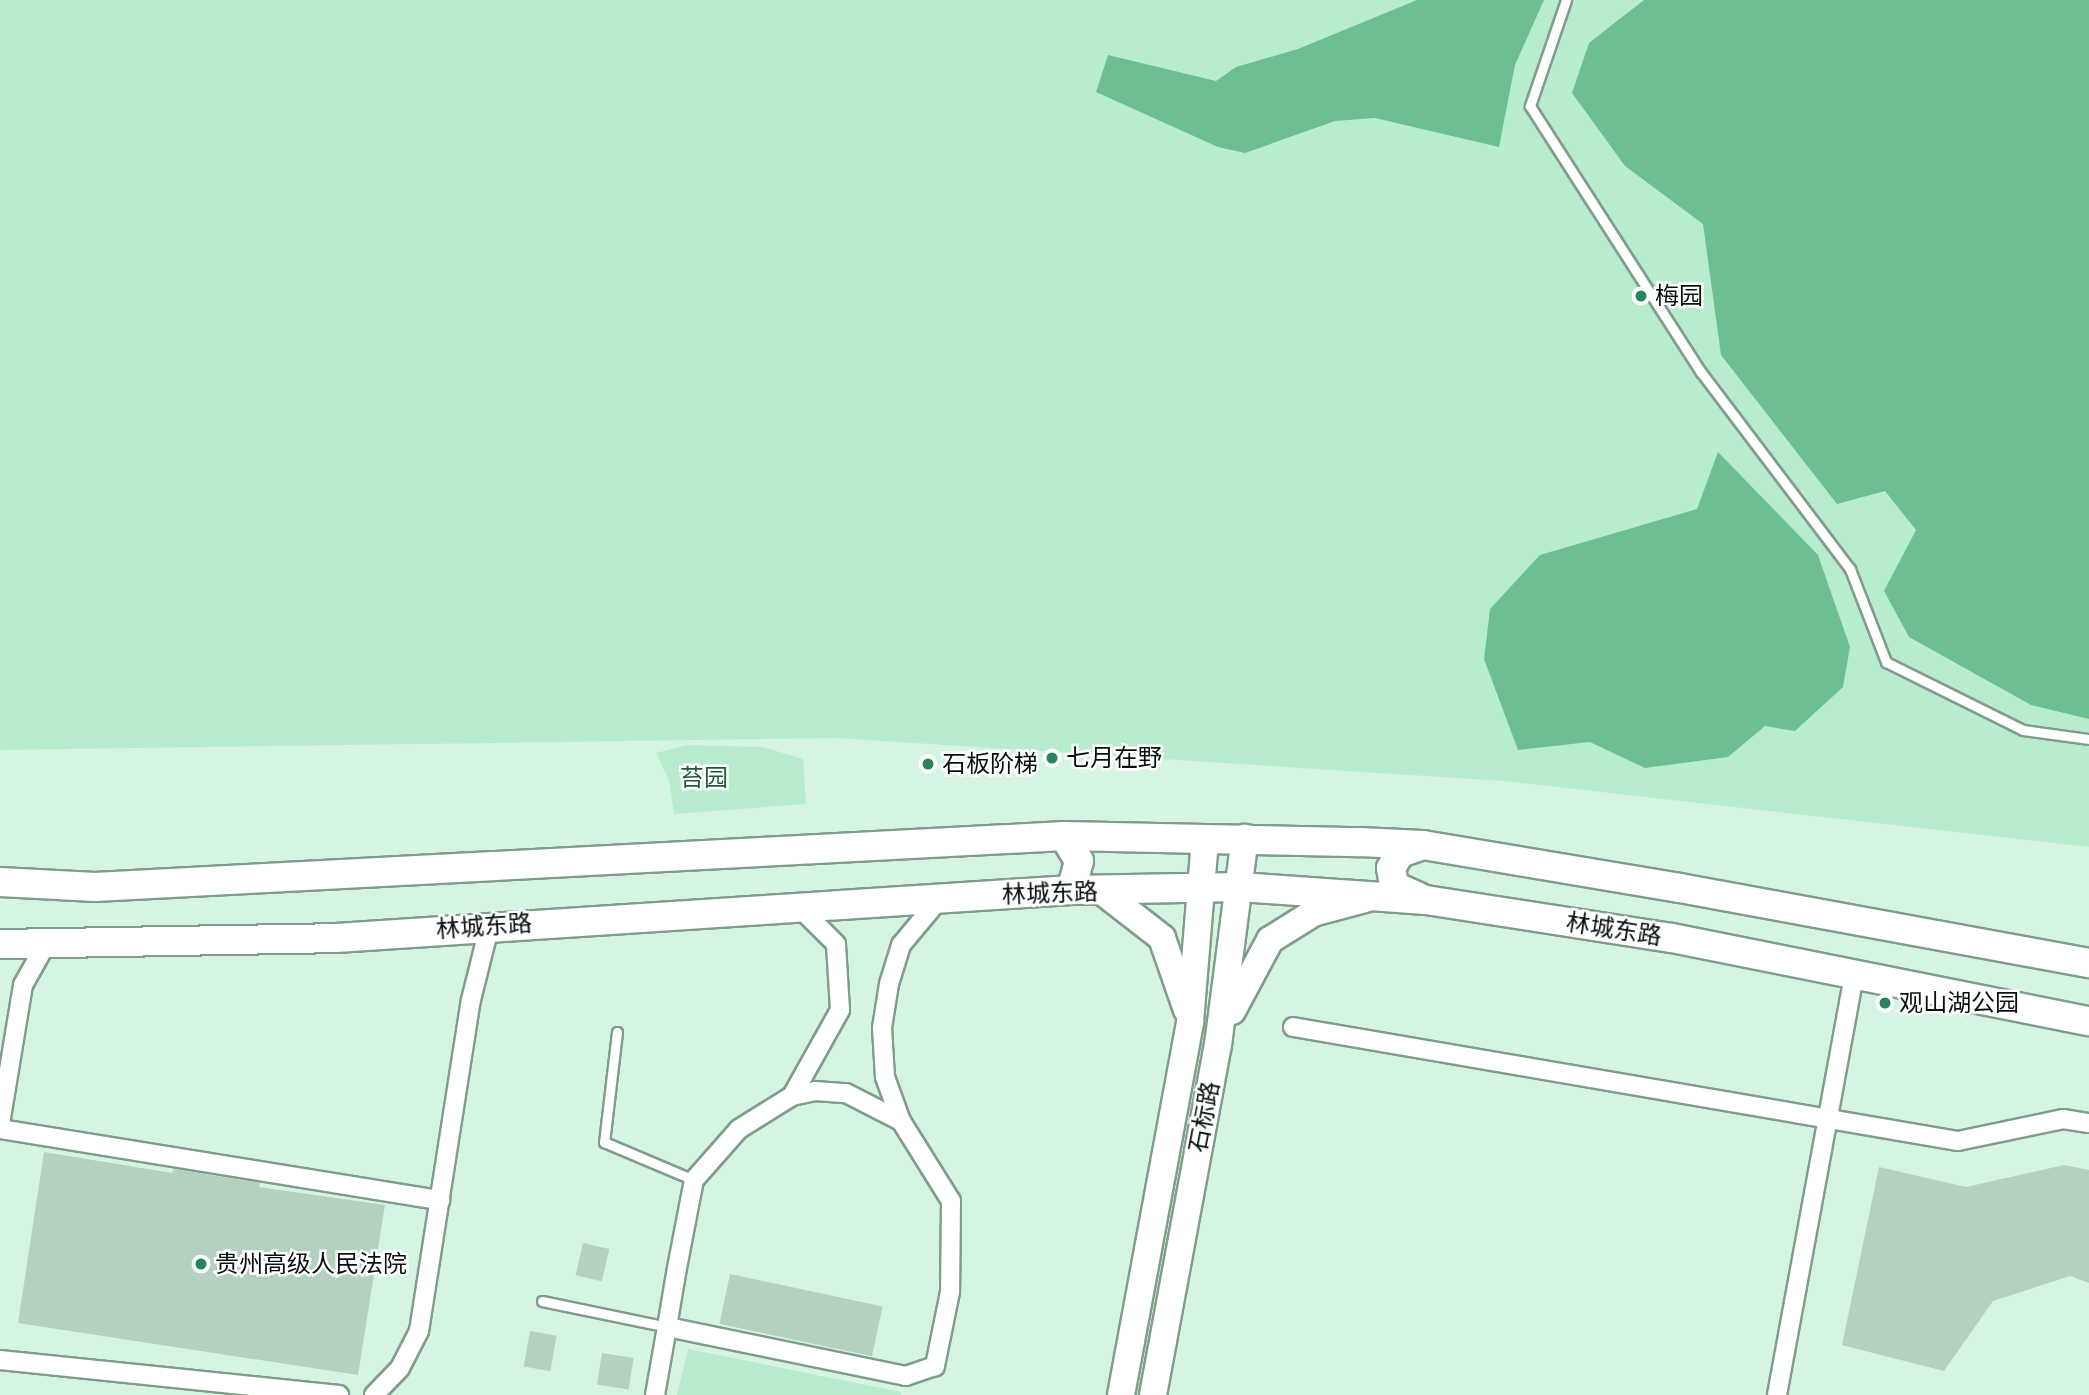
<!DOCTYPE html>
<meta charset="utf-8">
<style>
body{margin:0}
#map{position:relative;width:2089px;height:1395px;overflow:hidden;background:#d6f4e2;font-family:Ubuntu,"Noto Sans SC",sans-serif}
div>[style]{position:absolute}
.green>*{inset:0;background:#b8ecce}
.water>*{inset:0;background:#6dbe92}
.building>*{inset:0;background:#b4d1bf;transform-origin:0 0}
.roads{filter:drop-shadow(2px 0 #809c8b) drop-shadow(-2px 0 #809c8b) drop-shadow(0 2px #809c8b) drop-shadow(0 -2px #809c8b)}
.service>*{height:9px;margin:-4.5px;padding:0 4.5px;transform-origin:4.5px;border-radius:4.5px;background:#fff}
.minor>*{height:18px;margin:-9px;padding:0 9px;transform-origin:9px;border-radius:9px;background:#fff}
.secondary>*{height:26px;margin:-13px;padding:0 13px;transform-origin:13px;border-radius:13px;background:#fff}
.primary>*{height:28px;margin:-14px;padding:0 14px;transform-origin:14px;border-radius:14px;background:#fff}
.dots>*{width:19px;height:19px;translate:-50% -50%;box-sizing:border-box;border:4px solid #fff;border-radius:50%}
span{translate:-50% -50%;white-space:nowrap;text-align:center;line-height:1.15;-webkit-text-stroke:5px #fff;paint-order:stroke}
.poi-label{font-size:24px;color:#07110b}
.left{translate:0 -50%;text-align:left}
.park-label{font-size:24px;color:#1d5a3d}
.street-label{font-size:24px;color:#07110b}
</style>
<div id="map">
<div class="green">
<i style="clip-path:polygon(0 0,2089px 0,2089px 847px,1503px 781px,837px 738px,0 750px)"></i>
<i style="clip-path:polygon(687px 745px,763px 747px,803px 759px,806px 804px,674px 814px,669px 780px,656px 753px)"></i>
<i style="clip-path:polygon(688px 1349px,901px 1392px,901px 1395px,677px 1395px)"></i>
</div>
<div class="water">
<i style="clip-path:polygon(1417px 0,1544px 0,1515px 65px,1499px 147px,1375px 118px,1335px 121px,1245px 153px,1218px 147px,1096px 92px,1108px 55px,1216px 81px,1236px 67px,1298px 49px)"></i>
<i style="clip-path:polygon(1644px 0,2089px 0,2089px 719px,2031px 705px,1909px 637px,1884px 591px,1916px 530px,1885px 491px,1837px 504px,1721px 355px,1703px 224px,1625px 166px,1572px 93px,1589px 43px)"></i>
<i style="clip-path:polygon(1718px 452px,1818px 555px,1850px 647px,1843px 687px,1795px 731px,1765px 726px,1728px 757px,1645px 768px,1590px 742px,1518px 750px,1484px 659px,1490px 609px,1540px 555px,1697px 509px)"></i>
</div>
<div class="building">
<i style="clip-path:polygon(44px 1152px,172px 1173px,174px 1169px,260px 1183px,259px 1187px,385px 1205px,358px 1375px,18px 1323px)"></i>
<i style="clip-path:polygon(2064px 1165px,2089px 1170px,2089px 1283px,2070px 1276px,1993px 1301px,1944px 1371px,1842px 1345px,1879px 1167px,1966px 1187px)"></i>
<i style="left:583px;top:1243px;width:27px;height:33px;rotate:13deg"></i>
<i style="left:730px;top:1274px;width:156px;height:51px;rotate:12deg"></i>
<i style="left:530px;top:1331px;width:27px;height:36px;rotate:10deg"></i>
<i style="left:602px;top:1353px;width:32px;height:32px;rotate:9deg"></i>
</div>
<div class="roads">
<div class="service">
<i style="left:1566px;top:0;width:112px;rotate:108.8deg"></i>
<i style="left:1530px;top:106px;width:316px;rotate:57.3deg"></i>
<i style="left:1701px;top:372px;width:247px;rotate:52.9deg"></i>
<i style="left:1850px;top:569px;width:100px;rotate:68.8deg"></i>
<i style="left:1886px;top:662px;width:153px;rotate:26.4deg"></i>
<i style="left:2023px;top:730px;width:67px;rotate:7.8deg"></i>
<i style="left:617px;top:1032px;width:111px;rotate:96.7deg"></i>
<i style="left:604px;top:1142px;width:98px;rotate:22.9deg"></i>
<i style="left:542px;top:1301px;width:128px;rotate:11.7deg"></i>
</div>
<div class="minor">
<i style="left:1293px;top:1027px;width:675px;rotate:9.73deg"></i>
<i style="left:1958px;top:1141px;width:107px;rotate:-11.8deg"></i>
<i style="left:2063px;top:1119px;width:26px;rotate:9deg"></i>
<i style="left:792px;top:1096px;width:98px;rotate:-60.8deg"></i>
<i style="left:840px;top:1010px;width:66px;rotate:-93.5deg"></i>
<i style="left:836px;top:944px;width:54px;rotate:-135deg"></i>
<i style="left:901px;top:1121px;width:47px;rotate:-110deg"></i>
<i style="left:885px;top:1077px;width:49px;rotate:-93.5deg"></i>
<i style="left:882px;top:1028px;width:45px;rotate:-81deg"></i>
<i style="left:889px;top:984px;width:41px;rotate:-72.9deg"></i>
<i style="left:901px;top:945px;width:62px;rotate:-50.2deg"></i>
<i style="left:0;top:1124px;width:141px;rotate:-80.6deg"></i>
<i style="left:23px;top:985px;width:47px;rotate:-60.7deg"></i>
<i style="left:0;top:1129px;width:446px;rotate:9.2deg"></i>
<i style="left:0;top:1360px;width:341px;rotate:5.9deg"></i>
<i style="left:374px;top:1395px;width:37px;rotate:-46deg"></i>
<i style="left:400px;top:1368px;width:42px;rotate:-62.8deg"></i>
<i style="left:419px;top:1331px;width:335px;rotate:-81.1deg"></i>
<i style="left:471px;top:1000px;width:78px;rotate:-76deg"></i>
<i style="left:655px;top:1395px;width:69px;rotate:-80deg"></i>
<i style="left:667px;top:1327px;width:60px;rotate:-80.4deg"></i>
<i style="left:677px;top:1268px;width:90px;rotate:-79.1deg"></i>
<i style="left:694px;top:1180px;width:68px;rotate:-48.6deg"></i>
<i style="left:739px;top:1129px;width:62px;rotate:-31.9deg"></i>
<i style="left:792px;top:1096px;width:24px;rotate:-12deg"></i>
<i style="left:815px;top:1091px;width:31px;rotate:4deg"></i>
<i style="left:846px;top:1093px;width:62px;rotate:27deg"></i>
<i style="left:901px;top:1121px;width:94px;rotate:58deg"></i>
<i style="left:951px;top:1201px;width:91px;rotate:90.6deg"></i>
<i style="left:950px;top:1292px;width:76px;rotate:101.5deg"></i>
<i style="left:935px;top:1366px;width:31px;rotate:161deg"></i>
<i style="left:906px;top:1376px;width:244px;rotate:-168.4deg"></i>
<i style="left:1777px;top:1395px;width:427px;rotate:-79.6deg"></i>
</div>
<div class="secondary">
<i style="left:1103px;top:892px;width:75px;rotate:37.9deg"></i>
<i style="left:1162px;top:938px;width:76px;rotate:70.9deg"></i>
<i style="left:1232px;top:1011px;width:81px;rotate:-61.8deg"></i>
<i style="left:1270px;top:940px;width:51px;rotate:-32.1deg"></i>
<i style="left:1313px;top:913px;width:54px;rotate:-15.1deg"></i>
<i style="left:1121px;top:1395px;width:379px;rotate:-79.5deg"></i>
<i style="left:1190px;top:1022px;width:184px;rotate:-85.3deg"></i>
<i style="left:1153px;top:1395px;width:356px;rotate:-79.5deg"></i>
<i style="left:1218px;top:1045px;width:209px;rotate:-82.6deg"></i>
</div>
<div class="primary">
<i style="left:1064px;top:836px;width:29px;rotate:59deg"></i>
<i style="left:1079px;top:861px;width:30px;rotate:105deg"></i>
<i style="left:0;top:882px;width:95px;rotate:3deg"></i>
<i style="left:95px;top:887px;width:970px;rotate:-3.01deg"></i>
<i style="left:1064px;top:836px;width:296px;rotate:1.2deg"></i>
<i style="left:1360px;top:842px;width:63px;rotate:2.7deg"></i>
<i style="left:1423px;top:845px;width:261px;rotate:9.5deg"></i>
<i style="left:1680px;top:888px;width:416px;rotate:10.4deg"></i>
<i style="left:1419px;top:897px;width:27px;rotate:-156deg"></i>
<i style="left:1394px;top:886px;width:18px;rotate:-99deg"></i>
<i style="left:1391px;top:868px;width:17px;rotate:-59deg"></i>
<i style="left:1400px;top:853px;width:24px;rotate:-19deg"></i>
<i style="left:0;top:944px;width:336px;rotate:-1deg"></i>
<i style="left:336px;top:938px;width:737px;rotate:-3.74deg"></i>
<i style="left:1071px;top:890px;width:169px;rotate:-1deg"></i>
<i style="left:1240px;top:887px;width:186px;rotate:4deg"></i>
<i style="left:1426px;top:900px;width:249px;rotate:8.8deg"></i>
<i style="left:1672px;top:938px;width:425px;rotate:11.3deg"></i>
</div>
</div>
<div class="dots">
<i style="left:1641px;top:296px;background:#29845a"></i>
<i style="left:1052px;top:758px;background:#29845a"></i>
<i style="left:928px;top:764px;background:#29845a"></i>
<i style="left:1885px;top:1003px;background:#29845a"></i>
<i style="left:201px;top:1264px;background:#29845a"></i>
</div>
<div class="poi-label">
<span class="left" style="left:1655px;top:296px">梅园</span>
<span class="left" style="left:1066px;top:758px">七月在野</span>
<span class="left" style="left:942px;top:764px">石板阶梯</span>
<span class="left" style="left:1899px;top:1003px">观山湖公园</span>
<span class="left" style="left:215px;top:1264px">贵州高级人民法院</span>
</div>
<div class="park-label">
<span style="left:704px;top:778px">苔园</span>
</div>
<div class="street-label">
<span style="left:1050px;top:893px;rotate:-2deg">林城东路</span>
<span style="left:484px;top:926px;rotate:-4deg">林城东路</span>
<span style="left:1614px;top:929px;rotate:9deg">林城东路</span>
<span style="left:1204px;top:1117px;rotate:-79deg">石标路</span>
</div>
</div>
